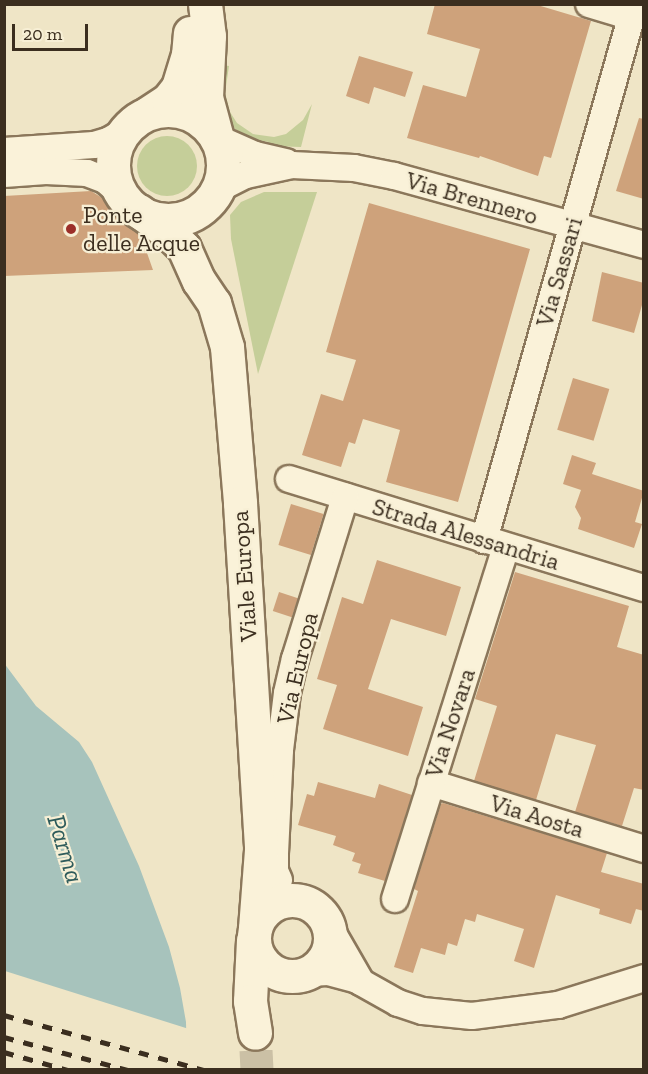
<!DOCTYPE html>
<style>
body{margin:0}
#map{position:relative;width:648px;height:1074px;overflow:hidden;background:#efe5c6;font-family:"Zilla Slab",serif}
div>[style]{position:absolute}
.green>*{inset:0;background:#c5ce99}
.round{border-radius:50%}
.water>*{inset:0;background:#a7c3bc}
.pier>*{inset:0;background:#efe5c6}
.building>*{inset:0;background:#cea27b;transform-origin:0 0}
.secondary-tunnel>*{height:33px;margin-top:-16.5px;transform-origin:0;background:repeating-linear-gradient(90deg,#cbc0a5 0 33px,transparent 0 49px)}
.roads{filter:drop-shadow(2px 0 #8b775b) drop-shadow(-2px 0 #8b775b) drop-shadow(0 2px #8b775b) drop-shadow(0 -2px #8b775b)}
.minor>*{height:26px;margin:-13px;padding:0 13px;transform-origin:13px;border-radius:13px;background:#faf2d9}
.secondary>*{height:33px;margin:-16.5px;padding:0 16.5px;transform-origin:16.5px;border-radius:16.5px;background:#faf2d9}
.secondary>.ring{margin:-16.5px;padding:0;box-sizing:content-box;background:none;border:33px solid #faf2d9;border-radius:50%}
.rail>*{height:4.5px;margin-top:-2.25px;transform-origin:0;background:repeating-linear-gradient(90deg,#3b2e1f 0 10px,transparent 0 20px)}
.dots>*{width:16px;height:16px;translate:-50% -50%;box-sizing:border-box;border:3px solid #f7efd5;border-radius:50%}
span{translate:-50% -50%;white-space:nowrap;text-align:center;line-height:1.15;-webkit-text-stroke:4.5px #f7efd5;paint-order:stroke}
.street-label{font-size:24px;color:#3b2e1f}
.poi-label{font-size:24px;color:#3b2e1f}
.left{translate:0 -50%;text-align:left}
.water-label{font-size:26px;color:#2e5b5b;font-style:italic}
.frame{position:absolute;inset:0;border:6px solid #3b2e1f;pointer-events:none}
.scale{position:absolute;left:12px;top:24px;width:76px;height:27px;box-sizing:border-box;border:3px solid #3b2e1f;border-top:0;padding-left:8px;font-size:18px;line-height:21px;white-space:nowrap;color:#3b2e1f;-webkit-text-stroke:4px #f7efd5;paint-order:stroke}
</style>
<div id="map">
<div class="green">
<i style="clip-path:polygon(222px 65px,229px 66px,225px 93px,230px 112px,237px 123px,253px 134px,274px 137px,286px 134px,303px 120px,312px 104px,301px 147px,269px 146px,269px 142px,251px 139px,235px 129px,228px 119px,221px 91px)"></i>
<i class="round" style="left:137px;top:136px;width:60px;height:60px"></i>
<i style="clip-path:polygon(264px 192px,317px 192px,258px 374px,231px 239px,230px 215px,241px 202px)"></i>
</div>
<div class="water">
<i style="clip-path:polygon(4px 663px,36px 706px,79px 742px,92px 762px,139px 866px,169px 947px,180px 988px,186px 1022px,187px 1069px,5px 1069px)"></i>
</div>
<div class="pier">
<i style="clip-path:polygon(5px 971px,189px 1029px,190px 1070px,5px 1069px)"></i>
</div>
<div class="building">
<i style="clip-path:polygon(435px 4px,534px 4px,591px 21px,551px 158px,544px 156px,538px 176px,480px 156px,479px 158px,407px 138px,423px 85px,466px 97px,480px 49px,427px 34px)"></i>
<i style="clip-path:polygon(359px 56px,413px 72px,405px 97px,374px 87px,369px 104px,346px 96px)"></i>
<i style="clip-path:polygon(639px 118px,644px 119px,644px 199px,616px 191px)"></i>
<i style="clip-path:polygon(91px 191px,120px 209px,122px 219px,141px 236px,153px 270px,4px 276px,4px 196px)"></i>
<i style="clip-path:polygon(369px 203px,530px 249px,458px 502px,386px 482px,400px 430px,363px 419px,355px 444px,349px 442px,341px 467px,302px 455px,321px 394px,343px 401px,356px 360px,326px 352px)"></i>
<i style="clip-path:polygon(602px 272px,644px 283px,644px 298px,634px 333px,592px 321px)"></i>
<i style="left:573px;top:378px;width:38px;height:54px;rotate:17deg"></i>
<i style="clip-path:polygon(572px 455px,596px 463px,592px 474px,644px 491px,635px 522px,642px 524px,634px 548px,578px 529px,581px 518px,575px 507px,581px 490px,563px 484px)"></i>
<i style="left:291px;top:504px;width:34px;height:43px;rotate:17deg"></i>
<i style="clip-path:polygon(377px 560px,461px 587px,446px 636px,391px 619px,368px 689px,423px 707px,408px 756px,323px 729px,337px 685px,317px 679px,342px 597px,363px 604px)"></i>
<i style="clip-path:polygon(515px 572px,629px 606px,617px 647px,644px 655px,644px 790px,634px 788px,622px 826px,575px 812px,596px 745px,556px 734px,536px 800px,474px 781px,497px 706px,475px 699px)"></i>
<i style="left:279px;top:592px;width:20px;height:20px;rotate:18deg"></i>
<i style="clip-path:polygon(318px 782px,375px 798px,379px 784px,412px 795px,385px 881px,358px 873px,361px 864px,352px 861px,355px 853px,333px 845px,336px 836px,298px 825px,307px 794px,314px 796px)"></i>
<i style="clip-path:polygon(443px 803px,607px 853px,601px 872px,644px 884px,644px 911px,636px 909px,631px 924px,599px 914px,600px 909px,556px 895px,534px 968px,514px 961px,524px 929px,477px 914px,475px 922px,465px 919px,457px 946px,448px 943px,445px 955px,421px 948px,413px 973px,394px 967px,418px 891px,414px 889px,441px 804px)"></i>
</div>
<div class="secondary-tunnel">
<i style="left:256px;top:1050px;width:20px;rotate:87deg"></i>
</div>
<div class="roads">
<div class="minor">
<i style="left:589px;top:4px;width:45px;rotate:16.8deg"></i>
<i style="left:217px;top:138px;width:42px;rotate:24.1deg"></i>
<i style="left:255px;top:155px;width:32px;rotate:13deg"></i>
<i style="left:4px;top:151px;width:90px;rotate:-3.8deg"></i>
<i style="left:94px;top:145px;width:15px;rotate:-16deg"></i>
<i style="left:108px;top:141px;width:20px;rotate:-30deg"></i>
<i style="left:4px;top:174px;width:42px;rotate:-4.1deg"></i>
<i style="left:46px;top:171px;width:41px;rotate:2.8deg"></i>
<i style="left:87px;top:173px;width:19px;rotate:21deg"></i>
<i style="left:105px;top:180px;width:21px;rotate:41deg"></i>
<i style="left:218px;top:189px;width:31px;rotate:-27deg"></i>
<i style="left:246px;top:175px;width:47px;rotate:-12.3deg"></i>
<i style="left:292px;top:165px;width:62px;rotate:2.8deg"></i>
<i style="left:354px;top:168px;width:41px;rotate:11.3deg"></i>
<i style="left:394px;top:176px;width:259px;rotate:15.4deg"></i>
<i style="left:289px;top:479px;width:371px;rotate:17.1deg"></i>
<i style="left:484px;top:540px;width:557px;rotate:-74.27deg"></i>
<i style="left:431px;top:783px;width:223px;rotate:17.2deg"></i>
<i style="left:279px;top:880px;width:10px;rotate:-114deg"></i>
<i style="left:275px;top:871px;width:18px;rotate:-90deg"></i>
<i style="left:275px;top:853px;width:103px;rotate:-87.2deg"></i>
<i style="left:280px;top:750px;width:57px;rotate:-83deg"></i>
<i style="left:287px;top:693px;width:35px;rotate:-77deg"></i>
<i style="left:295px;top:659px;width:170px;rotate:-72.8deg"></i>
<i style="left:395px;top:899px;width:369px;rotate:-72.5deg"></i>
<i style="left:327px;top:923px;width:68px;rotate:60deg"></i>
<i style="left:308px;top:973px;width:20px;rotate:-3deg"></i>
<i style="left:328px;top:972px;width:30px;rotate:15deg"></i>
<i style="left:357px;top:980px;width:47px;rotate:29.3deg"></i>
<i style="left:398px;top:1003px;width:26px;rotate:18deg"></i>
<i style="left:423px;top:1011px;width:49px;rotate:5.8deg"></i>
<i style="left:472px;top:1016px;width:87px;rotate:-7.3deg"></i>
<i style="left:558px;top:1005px;width:90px;rotate:-17.4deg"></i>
</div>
<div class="secondary">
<i style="left:205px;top:4px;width:32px;rotate:83deg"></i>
<i style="left:209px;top:36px;width:61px;rotate:92.8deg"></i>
<i style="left:206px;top:97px;width:42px;rotate:75deg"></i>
<i class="ring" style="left:113px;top:110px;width:77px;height:77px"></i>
<i style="left:148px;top:113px;width:24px;rotate:-33deg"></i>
<i style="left:168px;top:100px;width:16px;rotate:-52deg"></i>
<i style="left:178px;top:87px;width:34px;rotate:-73deg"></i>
<i style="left:188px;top:55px;width:22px;rotate:-85deg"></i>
<i style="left:139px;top:211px;width:41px;rotate:37.1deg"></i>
<i style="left:172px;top:236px;width:17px;rotate:45deg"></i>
<i style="left:184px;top:248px;width:36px;rotate:66deg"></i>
<i style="left:199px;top:281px;width:27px;rotate:56deg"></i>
<i style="left:214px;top:303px;width:46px;rotate:73.5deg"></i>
<i style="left:227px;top:347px;width:157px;rotate:85.2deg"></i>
<i style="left:240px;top:503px;width:348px;rotate:86.5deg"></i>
<i style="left:261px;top:850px;width:78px;rotate:94.4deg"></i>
<i class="ring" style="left:254px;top:900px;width:43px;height:43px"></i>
<i style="left:253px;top:940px;width:61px;rotate:92.8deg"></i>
<i style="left:250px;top:1001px;width:32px;rotate:81deg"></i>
</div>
</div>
<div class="rail">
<i style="left:4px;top:1015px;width:207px;rotate:15.4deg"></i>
<i style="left:4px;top:1037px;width:128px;rotate:14.9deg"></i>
<i style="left:4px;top:1052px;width:66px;rotate:15.7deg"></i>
</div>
<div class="dots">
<i style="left:71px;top:229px;background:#9c2f29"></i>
</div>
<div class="street-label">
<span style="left:472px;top:198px;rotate:16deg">Via Brennero</span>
<span style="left:559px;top:272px;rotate:-74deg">Via Sassari</span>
<span style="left:466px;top:534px;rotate:17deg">Strada Alessandria</span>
<span style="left:244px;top:576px;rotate:-94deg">Viale Europa</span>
<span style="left:297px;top:668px;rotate:-77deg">Via Europa</span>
<span style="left:450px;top:723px;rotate:-72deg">Via Novara</span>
<span style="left:537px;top:816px;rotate:17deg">Via Aosta</span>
</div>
<div class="poi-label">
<span class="left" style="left:83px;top:229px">Ponte<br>delle Acque</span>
</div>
<div class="water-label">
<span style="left:65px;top:849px;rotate:73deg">Parma</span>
</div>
<div class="frame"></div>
<div class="scale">20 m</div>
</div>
